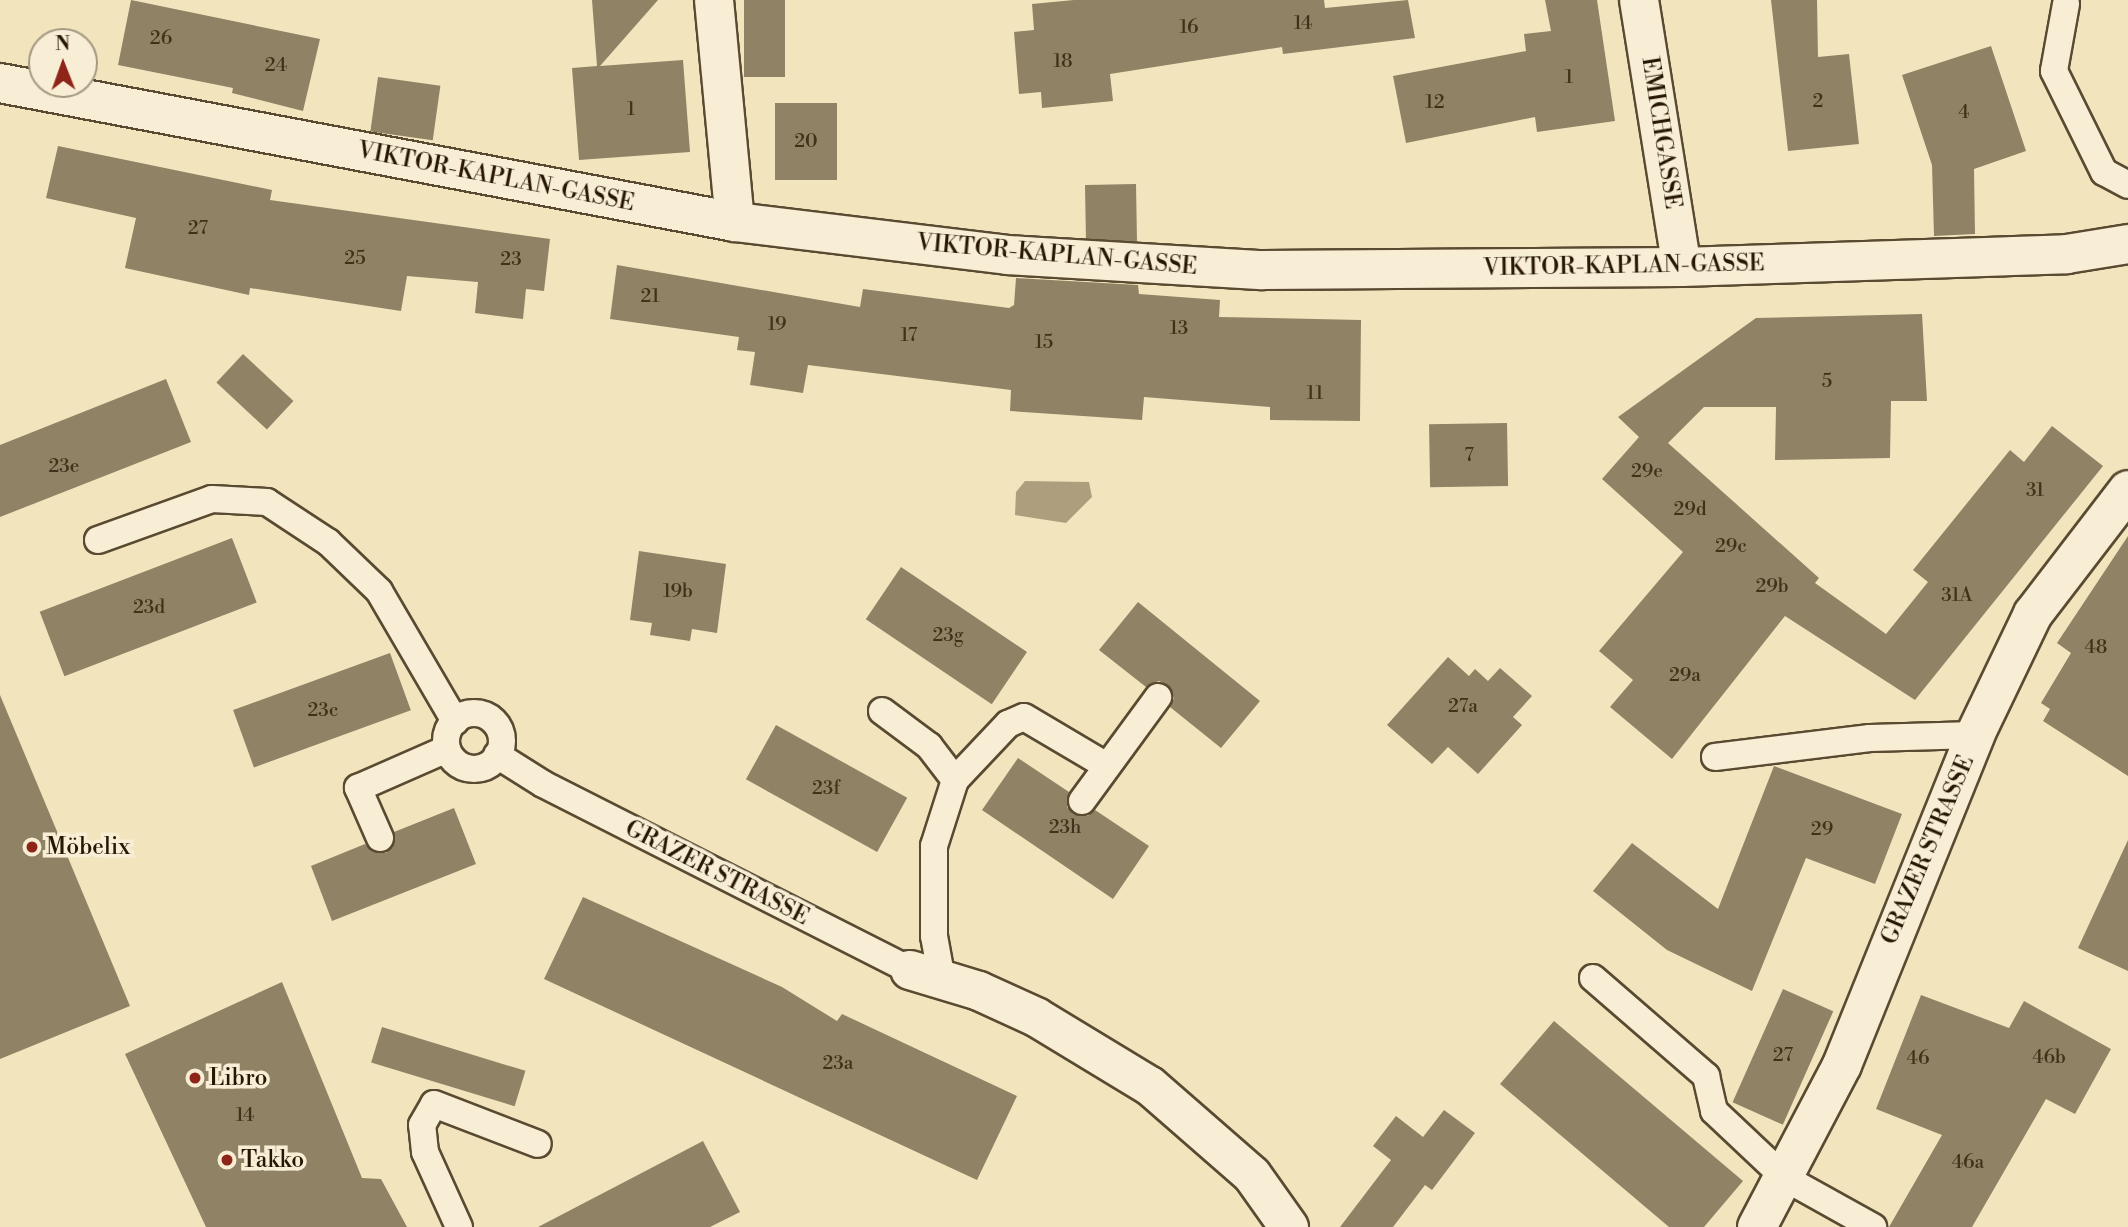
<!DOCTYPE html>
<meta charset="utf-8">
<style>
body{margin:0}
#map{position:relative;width:2128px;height:1227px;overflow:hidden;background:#f2e5be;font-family:"Libre Bodoni",serif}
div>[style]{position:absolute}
.water>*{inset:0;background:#ad9f7e}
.building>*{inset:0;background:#908264;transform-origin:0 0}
.roads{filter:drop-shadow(2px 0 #594a31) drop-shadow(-2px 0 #594a31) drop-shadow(0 2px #594a31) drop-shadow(0 -2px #594a31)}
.service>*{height:26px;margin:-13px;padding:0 13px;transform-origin:13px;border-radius:13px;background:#f7eed5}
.service>.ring{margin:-13px;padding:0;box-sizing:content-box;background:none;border:26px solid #f7eed5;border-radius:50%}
.minor>*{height:38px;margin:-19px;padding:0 19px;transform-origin:19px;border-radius:19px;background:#f7eed5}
.tertiary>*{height:38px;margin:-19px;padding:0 19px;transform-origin:19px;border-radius:19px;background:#f7eed5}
.dots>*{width:19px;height:19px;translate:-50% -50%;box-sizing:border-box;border:4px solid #f7eed5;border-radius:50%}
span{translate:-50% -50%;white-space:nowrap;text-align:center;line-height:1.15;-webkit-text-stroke:7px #f7eed5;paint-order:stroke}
.number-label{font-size:19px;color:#40311a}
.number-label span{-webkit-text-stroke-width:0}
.street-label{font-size:23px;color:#261602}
.poi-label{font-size:23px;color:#261602}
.left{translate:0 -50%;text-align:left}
.north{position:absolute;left:28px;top:28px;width:70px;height:70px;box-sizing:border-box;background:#f7eed5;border:2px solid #a39881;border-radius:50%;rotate:359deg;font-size:19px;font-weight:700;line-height:28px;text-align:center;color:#261602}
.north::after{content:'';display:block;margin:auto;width:24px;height:32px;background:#8f2418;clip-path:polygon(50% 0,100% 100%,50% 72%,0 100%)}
</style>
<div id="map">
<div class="water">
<i style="clip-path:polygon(1025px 481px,1089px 482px,1092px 497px,1066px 523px,1015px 515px,1016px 492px)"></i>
</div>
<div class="building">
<i style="clip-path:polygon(131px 0,320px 39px,303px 111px,232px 93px,233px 88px,118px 65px)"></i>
<i style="clip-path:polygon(592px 0,658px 0,600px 66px,683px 60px,690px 152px,579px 160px,572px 68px,597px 66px)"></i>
<i style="left:744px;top:0;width:41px;height:77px"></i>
<i style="clip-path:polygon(1074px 0,1324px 0,1325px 8px,1408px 0,1415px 38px,1283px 54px,1282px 47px,1110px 74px,1113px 101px,1042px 108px,1041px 92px,1019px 94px,1014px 32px,1034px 30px,1032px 4px)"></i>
<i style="clip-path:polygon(1545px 0,1597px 0,1615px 121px,1537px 132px,1535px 117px,1406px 143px,1393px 76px,1526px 51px,1524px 34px,1551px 31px)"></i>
<i style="clip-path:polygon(1771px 0,1817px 0,1818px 57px,1849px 54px,1859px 144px,1788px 151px)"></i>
<i style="clip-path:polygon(1991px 46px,2026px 151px,1974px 169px,1975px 234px,1934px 236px,1932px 165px,1902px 75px)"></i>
<i style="left:378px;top:77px;width:63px;height:55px;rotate:8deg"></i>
<i style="left:775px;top:103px;width:62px;height:77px"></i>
<i style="clip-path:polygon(58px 146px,272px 190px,270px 200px,550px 239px,544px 291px,526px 289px,523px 319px,475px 313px,478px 282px,407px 276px,401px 311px,250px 288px,249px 295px,125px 268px,136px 218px,46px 198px)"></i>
<i style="left:1136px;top:184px;width:57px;height:51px;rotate:89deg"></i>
<i style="clip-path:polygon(617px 265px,860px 307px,863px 289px,1009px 308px,1014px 305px,1016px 278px,1138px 285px,1139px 294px,1220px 300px,1219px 317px,1361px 320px,1360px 421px,1270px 420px,1270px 407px,1144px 397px,1142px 420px,1010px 411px,1011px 390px,808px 365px,803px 393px,750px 385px,755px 352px,737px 350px,739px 337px,610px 319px)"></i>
<i style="clip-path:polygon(1922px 314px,1927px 401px,1891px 401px,1890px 458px,1775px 460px,1776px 407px,1704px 407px,1668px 443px,1819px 578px,1815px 583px,1886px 634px,1928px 582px,1913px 570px,2010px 450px,2024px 462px,2052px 426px,2103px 466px,1915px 700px,1785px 616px,1672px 759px,1610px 707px,1633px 680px,1599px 651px,1683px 552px,1602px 479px,1639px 437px,1618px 417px,1756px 318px)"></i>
<i style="left:243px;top:354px;width:69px;height:39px;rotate:43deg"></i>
<i style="clip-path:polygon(166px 379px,191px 442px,0 517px,0 445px)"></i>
<i style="left:1507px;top:423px;width:63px;height:78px;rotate:89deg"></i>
<i style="clip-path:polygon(2128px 536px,2128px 776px,2043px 721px,2050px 709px,2041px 703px,2071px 653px,2057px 643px)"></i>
<i style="left:232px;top:538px;width:69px;height:206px;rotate:69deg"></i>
<i style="clip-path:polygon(639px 551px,726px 564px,717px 633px,692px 629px,690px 641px,650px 635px,652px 623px,630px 620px)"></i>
<i style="left:901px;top:567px;width:152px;height:63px;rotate:34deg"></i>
<i style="clip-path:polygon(1138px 602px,1260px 701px,1221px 748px,1170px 707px,1174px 698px,1168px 685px,1159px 681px,1146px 687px,1099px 650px)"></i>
<i style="left:390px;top:653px;width:61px;height:167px;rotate:70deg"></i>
<i style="clip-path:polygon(1448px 657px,1469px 676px,1475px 669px,1488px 681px,1500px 668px,1532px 696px,1513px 717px,1522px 725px,1478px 774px,1448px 747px,1432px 764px,1387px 725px)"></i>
<i style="clip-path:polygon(0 695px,130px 1006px,0 1059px)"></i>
<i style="left:776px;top:725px;width:150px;height:62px;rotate:29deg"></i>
<i style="clip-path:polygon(1018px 758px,1069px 792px,1067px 807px,1073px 814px,1088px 816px,1095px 810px,1149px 846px,1113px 899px,982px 810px)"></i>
<i style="clip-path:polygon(1774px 766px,1902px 814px,1875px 884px,1806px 858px,1752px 991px,1667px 950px,1593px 891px,1632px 843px,1718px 909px)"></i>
<i style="clip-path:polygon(454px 808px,476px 864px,332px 921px,311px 866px,365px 844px,371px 851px,386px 853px,393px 847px,394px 832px)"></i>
<i style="clip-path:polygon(2128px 840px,2128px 971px,2078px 948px)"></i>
<i style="clip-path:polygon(583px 897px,782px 987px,837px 1021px,842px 1014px,1017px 1096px,977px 1180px,544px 979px)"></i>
<i style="clip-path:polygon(282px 982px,362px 1178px,381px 1179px,407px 1227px,206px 1227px,125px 1054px)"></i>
<i style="left:1783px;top:989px;width:55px;height:124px;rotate:24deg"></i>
<i style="clip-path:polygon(1921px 995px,2009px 1028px,2024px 1001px,2111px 1049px,2075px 1114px,2046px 1099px,1972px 1227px,1889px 1227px,1942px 1135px,1876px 1109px)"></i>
<i style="clip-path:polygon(1554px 1021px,1743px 1181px,1704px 1227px,1669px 1227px,1500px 1084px)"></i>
<i style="left:382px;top:1027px;width:150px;height:37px;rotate:17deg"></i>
<i style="clip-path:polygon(1444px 1110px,1475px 1133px,1432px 1190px,1425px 1185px,1393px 1227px,1340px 1227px,1391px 1160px,1373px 1146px,1396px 1116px,1423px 1137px)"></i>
<i style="clip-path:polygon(703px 1141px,740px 1212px,710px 1227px,538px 1227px)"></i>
</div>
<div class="roads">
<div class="service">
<i style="left:2066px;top:4px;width:68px;rotate:100.2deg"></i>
<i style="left:2054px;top:71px;width:113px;rotate:63.7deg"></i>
<i style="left:2104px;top:172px;width:27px;rotate:28deg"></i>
<i style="left:98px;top:540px;width:121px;rotate:-19.8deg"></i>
<i style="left:212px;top:499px;width:55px;rotate:3.1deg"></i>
<i style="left:267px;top:502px;width:73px;rotate:33.3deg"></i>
<i style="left:328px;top:542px;width:71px;rotate:43.9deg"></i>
<i style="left:379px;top:591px;width:151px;rotate:59.7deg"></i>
<i style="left:882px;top:711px;width:59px;rotate:36.7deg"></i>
<i style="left:929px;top:746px;width:43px;rotate:52.6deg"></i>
<i class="ring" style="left:446px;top:713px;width:30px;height:30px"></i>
<i style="left:497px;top:755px;width:54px;rotate:32.2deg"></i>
<i style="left:543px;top:784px;width:411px;rotate:26.9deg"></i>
<i style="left:1715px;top:757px;width:156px;rotate:-7deg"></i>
<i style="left:1870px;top:738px;width:105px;rotate:-1.6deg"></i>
<i style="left:1082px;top:801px;width:129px;rotate:-53.8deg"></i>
<i style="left:380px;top:838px;width:55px;rotate:-113.7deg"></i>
<i style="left:358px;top:788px;width:97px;rotate:-23.7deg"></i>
<i style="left:1593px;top:978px;width:150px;rotate:40.9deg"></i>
<i style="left:1706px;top:1076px;width:36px;rotate:77deg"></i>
<i style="left:1714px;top:1111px;width:98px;rotate:43.3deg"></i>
<i style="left:1785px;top:1178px;width:101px;rotate:29.1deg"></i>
<i style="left:942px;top:980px;width:45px;rotate:-100.3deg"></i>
<i style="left:934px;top:936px;width:90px;rotate:-90deg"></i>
<i style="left:934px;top:846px;width:69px;rotate:-72.3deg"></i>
<i style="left:955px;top:780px;width:77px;rotate:-46.6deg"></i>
<i style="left:1008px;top:724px;width:17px;rotate:-24deg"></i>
<i style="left:1024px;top:717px;width:96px;rotate:30.6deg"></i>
<i style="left:459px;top:1227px;width:82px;rotate:-114.4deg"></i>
<i style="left:425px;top:1152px;width:27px;rotate:-96deg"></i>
<i style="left:422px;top:1125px;width:24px;rotate:-60deg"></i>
<i style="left:434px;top:1104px;width:111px;rotate:21deg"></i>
</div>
<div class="minor">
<i style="left:714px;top:0;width:223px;rotate:84.6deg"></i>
<i style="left:1639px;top:0;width:270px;rotate:80.9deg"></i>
<i style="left:0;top:83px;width:748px;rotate:10.71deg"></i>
<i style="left:735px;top:222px;width:274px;rotate:6.9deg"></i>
<i style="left:1007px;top:255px;width:256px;rotate:3.4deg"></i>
<i style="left:1263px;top:270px;width:419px;rotate:-0.4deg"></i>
<i style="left:1682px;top:267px;width:385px;rotate:-1.9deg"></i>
<i style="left:2067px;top:254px;width:62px;rotate:-9.3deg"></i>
<i style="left:910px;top:970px;width:72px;rotate:16.9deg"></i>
<i style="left:979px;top:991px;width:63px;rotate:24.5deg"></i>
<i style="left:1036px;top:1017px;width:133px;rotate:31.2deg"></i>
<i style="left:1150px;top:1086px;width:135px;rotate:41.1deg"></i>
<i style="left:1252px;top:1175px;width:64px;rotate:54.6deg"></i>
</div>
<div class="tertiary">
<i style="left:1757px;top:1227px;width:183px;rotate:-62.3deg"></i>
<i style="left:1842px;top:1065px;width:356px;rotate:-68deg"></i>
<i style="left:1975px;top:735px;width:134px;rotate:-64.4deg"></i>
<i style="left:2033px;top:614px;width:156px;rotate:-52.5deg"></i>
</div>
</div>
<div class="dots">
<i style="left:32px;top:847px;background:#8f2418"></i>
<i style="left:195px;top:1078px;background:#8f2418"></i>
<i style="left:227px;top:1160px;background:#8f2418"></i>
</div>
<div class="number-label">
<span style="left:1303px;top:24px">14</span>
<span style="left:1189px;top:28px">16</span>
<span style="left:161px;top:39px">26</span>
<span style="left:1063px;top:62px">18</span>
<span style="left:276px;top:66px">24</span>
<span style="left:1569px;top:78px">1</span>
<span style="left:1818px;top:102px">2</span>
<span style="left:1435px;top:103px">12</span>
<span style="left:631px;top:110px">1</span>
<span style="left:1964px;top:113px">4</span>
<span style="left:806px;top:142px">20</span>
<span style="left:198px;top:229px">27</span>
<span style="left:355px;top:259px">25</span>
<span style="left:511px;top:260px">23</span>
<span style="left:650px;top:297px">21</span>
<span style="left:777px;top:325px">19</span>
<span style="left:1179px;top:329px">13</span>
<span style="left:909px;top:336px">17</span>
<span style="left:1044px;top:343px">15</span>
<span style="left:1827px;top:382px">5</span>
<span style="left:1315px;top:394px">11</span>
<span style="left:1469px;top:456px">7</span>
<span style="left:64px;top:467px">23e</span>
<span style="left:1647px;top:472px">29e</span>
<span style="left:2035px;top:491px">31</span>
<span style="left:1690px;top:510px">29d</span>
<span style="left:1731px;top:547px">29c</span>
<span style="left:1772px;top:587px">29b</span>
<span style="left:678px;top:592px">19b</span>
<span style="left:1957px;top:596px">31A</span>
<span style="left:149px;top:608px">23d</span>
<span style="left:948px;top:636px">23g</span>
<span style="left:2096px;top:648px">48</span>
<span style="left:1685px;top:676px">29a</span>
<span style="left:1463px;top:707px">27a</span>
<span style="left:323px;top:711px">23c</span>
<span style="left:826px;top:789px">23f</span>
<span style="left:1065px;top:828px">23h</span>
<span style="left:1822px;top:830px">29</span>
<span style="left:1783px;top:1056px">27</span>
<span style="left:2049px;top:1058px">46b</span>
<span style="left:1918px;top:1059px">46</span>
<span style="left:838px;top:1064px">23a</span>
<span style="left:245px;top:1116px">14</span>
<span style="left:1968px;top:1163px">46a</span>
</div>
<div class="street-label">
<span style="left:1661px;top:133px;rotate:81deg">EMICHGASSE</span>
<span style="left:496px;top:177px;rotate:11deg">VIKTOR-KAPLAN-GASSE</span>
<span style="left:1057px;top:255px;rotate:5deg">VIKTOR-KAPLAN-GASSE</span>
<span style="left:1624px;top:266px;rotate:-1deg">VIKTOR-KAPLAN-GASSE</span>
<span style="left:1928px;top:850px;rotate:-67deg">GRAZER STRASSE</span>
<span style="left:717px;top:873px;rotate:27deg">GRAZER STRASSE</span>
</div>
<div class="poi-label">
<span class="left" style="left:46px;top:847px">Möbelix</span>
<span class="left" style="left:209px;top:1078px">Libro</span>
<span class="left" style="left:241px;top:1160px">Takko</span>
</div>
<div class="north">N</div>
</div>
